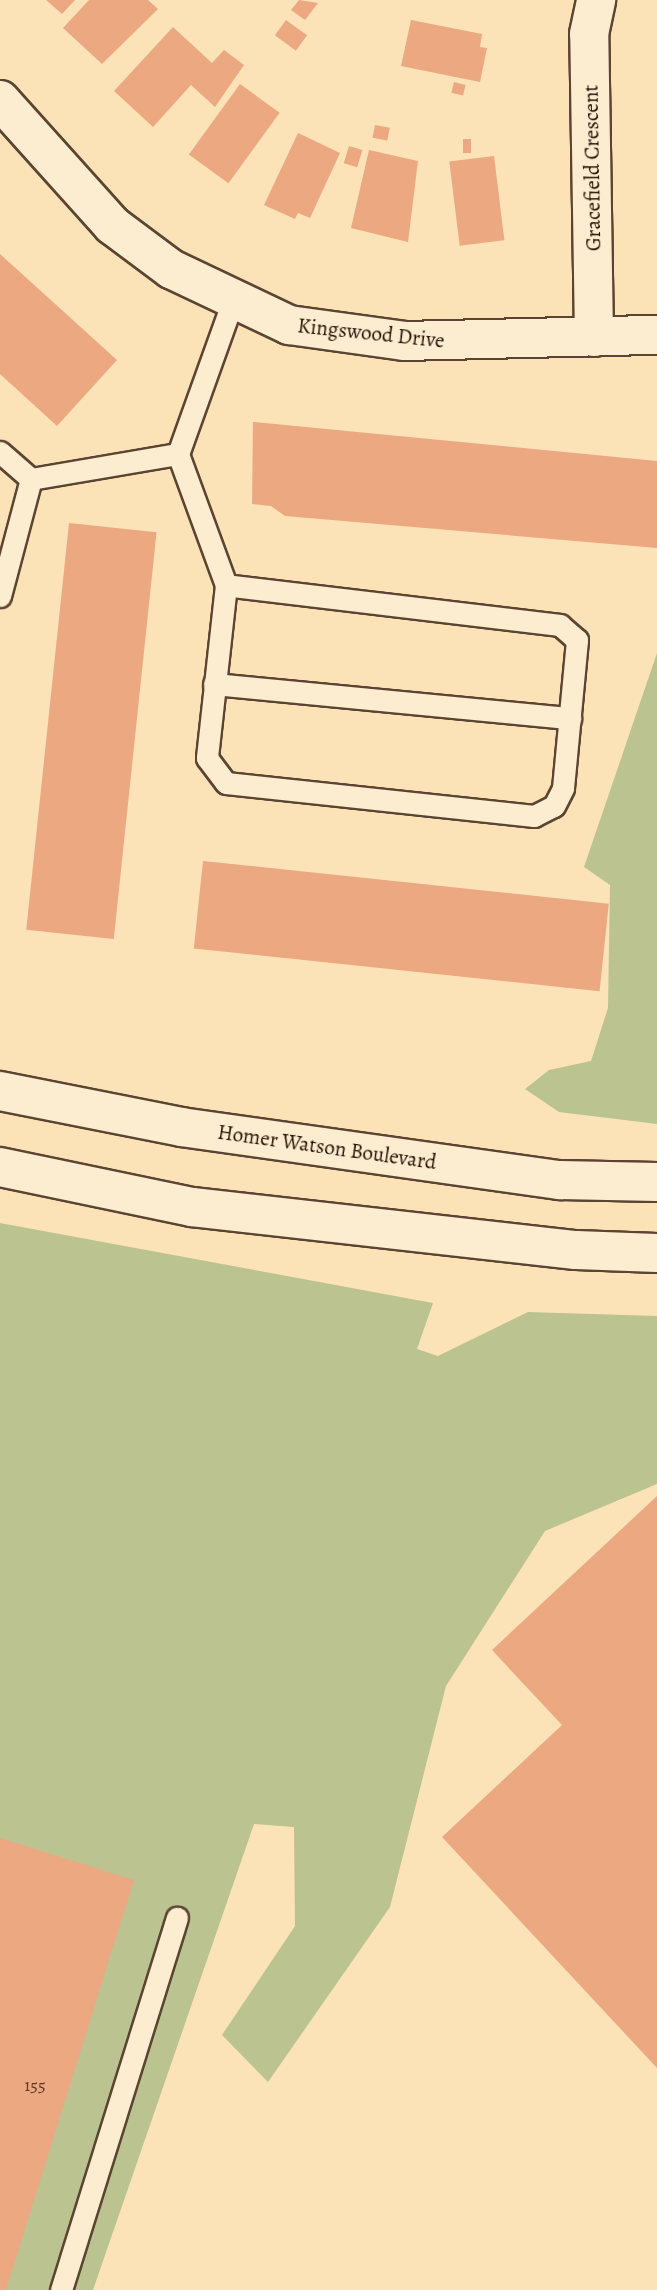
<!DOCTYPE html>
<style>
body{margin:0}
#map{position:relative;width:657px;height:2290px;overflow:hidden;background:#fbe2b7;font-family:Alegreya,serif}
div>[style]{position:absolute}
.green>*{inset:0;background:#bbc491}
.building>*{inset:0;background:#eba881;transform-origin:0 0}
.roads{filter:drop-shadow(2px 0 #5b4532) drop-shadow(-2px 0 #5b4532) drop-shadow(0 2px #5b4532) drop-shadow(0 -2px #5b4532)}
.lane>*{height:21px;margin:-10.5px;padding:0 10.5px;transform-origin:10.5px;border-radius:10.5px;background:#fcecd0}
.street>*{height:38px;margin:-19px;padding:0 19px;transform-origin:19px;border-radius:19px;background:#fcecd0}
.secondary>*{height:38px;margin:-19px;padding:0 19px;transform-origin:19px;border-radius:19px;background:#fcecd0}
span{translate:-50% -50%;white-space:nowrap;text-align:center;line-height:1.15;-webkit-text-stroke:7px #fcecd0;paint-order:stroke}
.number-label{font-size:18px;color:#573724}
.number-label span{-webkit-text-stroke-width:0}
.street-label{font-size:21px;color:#261105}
</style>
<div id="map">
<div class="green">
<i style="clip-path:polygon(657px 653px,657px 1124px,559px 1112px,525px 1089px,549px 1070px,591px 1061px,608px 1008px,610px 885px,584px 867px)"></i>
<i style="clip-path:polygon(0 1223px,433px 1303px,417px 1349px,438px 1356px,528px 1312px,657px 1316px,657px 1484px,545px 1531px,446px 1686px,390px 1907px,268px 2082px,222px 2035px,295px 1926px,294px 1827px,254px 1824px,93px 2290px,0 2290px)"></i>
</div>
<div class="building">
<i style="clip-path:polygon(46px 0,75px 0,62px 14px)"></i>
<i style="clip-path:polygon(89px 0,148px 0,158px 9px,102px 64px,63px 28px)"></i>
<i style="clip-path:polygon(299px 0,318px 3px,305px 20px,291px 10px)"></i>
<i style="left:286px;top:20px;width:26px;height:19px;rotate:36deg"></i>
<i style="clip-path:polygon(411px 20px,482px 34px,480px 47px,487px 48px,480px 82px,401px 66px)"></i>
<i style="clip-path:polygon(173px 27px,212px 63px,224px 50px,244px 65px,215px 107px,191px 85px,153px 127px,114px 91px)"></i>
<i style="left:454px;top:82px;width:12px;height:11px;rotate:14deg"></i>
<i style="left:240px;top:84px;width:49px;height:87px;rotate:36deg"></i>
<i style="left:375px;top:125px;width:15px;height:13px;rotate:11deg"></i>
<i style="clip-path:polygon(298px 133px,340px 153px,310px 218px,298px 213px,295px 219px,264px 205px)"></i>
<i style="left:463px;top:139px;width:8px;height:14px"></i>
<i style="left:349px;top:146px;width:14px;height:18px;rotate:17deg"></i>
<i style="clip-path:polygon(369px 150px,418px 161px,408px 242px,351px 228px)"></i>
<i style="left:494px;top:156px;width:85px;height:45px;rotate:83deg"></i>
<i style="clip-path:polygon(0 254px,117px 360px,57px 426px,0 374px)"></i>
<i style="clip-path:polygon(253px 422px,657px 461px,657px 548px,285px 516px,271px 506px,252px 504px)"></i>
<i style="left:69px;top:523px;width:88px;height:409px;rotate:6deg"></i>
<i style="left:203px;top:861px;width:408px;height:88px;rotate:6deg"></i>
<i style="clip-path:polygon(657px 1496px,657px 2068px,442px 1837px,562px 1725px,492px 1650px)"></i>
<i style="clip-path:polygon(0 1838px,134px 1880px,6px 2290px,0 2290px)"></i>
</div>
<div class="roads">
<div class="lane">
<i style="left:0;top:452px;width:41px;rotate:41.1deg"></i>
<i style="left:178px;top:454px;width:140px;rotate:69.9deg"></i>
<i style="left:226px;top:585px;width:174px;rotate:96.3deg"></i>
<i style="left:207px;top:758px;width:31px;rotate:53deg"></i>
<i style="left:226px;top:783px;width:310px;rotate:6.1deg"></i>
<i style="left:534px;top:816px;width:22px;rotate:-27deg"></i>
<i style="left:554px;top:806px;width:20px;rotate:-63deg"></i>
<i style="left:563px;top:788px;width:149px;rotate:-84.6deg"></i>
<i style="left:577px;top:640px;width:23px;rotate:-139deg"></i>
<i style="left:560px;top:625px;width:336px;rotate:-173.2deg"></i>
<i style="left:31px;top:479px;width:149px;rotate:-9.7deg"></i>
<i style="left:178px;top:454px;width:160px;rotate:-70.3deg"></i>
<i style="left:0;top:596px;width:121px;rotate:-75.2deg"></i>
<i style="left:214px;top:684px;width:358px;rotate:5.5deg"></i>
<i style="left:61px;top:2290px;width:390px;rotate:-72.7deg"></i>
</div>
<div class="street">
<i style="left:0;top:100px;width:168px;rotate:48.1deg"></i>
<i style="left:112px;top:225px;width:74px;rotate:36.7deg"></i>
<i style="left:171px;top:269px;width:131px;rotate:25.4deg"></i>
<i style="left:289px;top:325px;width:116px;rotate:7.9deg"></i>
<i style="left:404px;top:341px;width:253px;rotate:-1.4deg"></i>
<i style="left:594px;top:337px;width:303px;rotate:-90.9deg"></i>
<i style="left:589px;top:34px;width:35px;rotate:-78deg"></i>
</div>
<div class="secondary">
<i style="left:0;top:1091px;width:185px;rotate:11.2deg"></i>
<i style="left:181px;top:1127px;width:383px;rotate:8deg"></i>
<i style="left:560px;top:1180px;width:97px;rotate:1.2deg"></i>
<i style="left:0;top:1167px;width:196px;rotate:11.8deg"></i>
<i style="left:192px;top:1207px;width:386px;rotate:6.4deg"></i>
<i style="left:576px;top:1250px;width:81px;rotate:2.1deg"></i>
</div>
</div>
<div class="number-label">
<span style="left:35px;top:2085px">155</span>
</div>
<div class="street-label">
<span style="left:592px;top:168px;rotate:-91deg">Gracefield Crescent</span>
<span style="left:371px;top:333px;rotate:6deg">Kingswood Drive</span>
<span style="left:327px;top:1147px;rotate:8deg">Homer Watson Boulevard</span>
</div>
</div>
